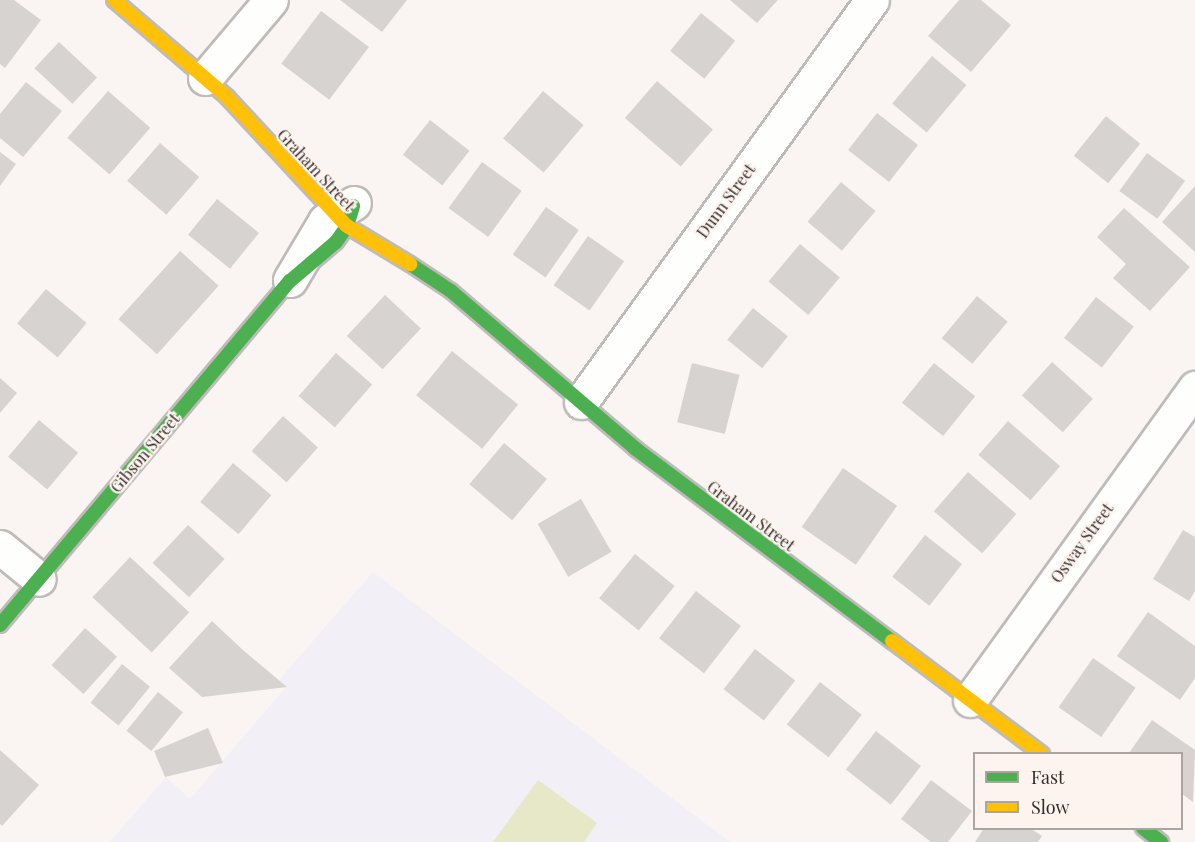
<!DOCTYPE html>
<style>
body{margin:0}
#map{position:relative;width:1195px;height:842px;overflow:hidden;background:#faf5f2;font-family:"Playfair Display",serif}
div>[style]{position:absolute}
.education>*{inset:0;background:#f2eff7}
.green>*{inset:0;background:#e6e8c7}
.building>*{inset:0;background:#d7d3d0;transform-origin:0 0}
.roads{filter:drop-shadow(2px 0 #bfbbb8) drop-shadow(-2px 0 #bfbbb8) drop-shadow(0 2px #bfbbb8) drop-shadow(0 -2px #bfbbb8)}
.street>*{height:33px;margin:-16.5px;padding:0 16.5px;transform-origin:16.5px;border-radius:16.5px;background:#fefefd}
.fast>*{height:14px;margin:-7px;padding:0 7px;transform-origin:7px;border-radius:7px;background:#4caf50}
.slow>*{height:14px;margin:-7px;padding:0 7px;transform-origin:7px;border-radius:7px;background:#ffc107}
span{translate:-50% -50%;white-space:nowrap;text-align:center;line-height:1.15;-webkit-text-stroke:4.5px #fef4ef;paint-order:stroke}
.street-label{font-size:16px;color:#312c2a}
.legend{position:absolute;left:973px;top:752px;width:210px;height:78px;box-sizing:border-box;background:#fef4ef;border:2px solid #aca4a0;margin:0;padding:8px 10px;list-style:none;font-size:18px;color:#312c2a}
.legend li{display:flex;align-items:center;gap:12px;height:30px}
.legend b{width:30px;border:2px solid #aca4a0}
</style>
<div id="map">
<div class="education">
<i style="clip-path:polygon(373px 572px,730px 842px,110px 842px,166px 777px,190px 799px,286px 687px,279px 680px)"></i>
</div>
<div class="green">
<i style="clip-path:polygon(538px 780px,597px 823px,584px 842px,493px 842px)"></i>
</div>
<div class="building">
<i style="clip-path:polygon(0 0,14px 0,41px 20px,5px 68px,0 64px)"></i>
<i style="clip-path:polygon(340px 0,407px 0,382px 32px)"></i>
<i style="clip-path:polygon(730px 0,778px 0,757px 23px)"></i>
<i style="clip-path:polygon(959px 0,981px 0,1011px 25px,971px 72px,928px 36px)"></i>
<i style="left:321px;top:11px;width:60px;height:66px;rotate:37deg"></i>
<i style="left:701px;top:13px;width:44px;height:49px;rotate:39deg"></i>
<i style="left:59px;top:42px;width:52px;height:36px;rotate:43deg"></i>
<i style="left:932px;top:56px;width:45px;height:62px;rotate:40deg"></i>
<i style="left:657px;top:81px;width:74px;height:49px;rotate:41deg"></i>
<i style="clip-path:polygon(26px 82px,62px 111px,23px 157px,0 138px,0 114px)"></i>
<i style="left:108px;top:91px;width:56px;height:62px;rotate:41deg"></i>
<i style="left:543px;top:91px;width:53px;height:62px;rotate:40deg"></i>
<i style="left:877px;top:113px;width:52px;height:47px;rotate:38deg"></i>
<i style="left:1106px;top:116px;width:44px;height:51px;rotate:39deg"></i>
<i style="left:430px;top:120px;width:50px;height:44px;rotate:38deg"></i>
<i style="left:160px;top:143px;width:52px;height:50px;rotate:41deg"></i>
<i style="clip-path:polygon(0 152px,16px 164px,0 186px)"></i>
<i style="left:1147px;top:153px;width:47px;height:47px;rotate:36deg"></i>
<i style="left:482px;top:162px;width:49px;height:57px;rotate:36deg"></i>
<i style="left:841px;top:182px;width:45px;height:52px;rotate:40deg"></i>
<i style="clip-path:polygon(1195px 186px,1195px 252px,1162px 222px)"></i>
<i style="left:217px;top:199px;width:54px;height:46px;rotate:39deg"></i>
<i style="left:546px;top:207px;width:40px;height:58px;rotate:35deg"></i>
<i style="clip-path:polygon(1124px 208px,1190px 267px,1150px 311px,1113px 278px,1126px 264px,1097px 237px)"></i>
<i style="left:588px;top:236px;width:44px;height:60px;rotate:35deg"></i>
<i style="left:800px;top:244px;width:52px;height:49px;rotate:40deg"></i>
<i style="left:180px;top:251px;width:52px;height:92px;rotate:42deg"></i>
<i style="left:46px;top:289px;width:53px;height:45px;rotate:40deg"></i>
<i style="left:385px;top:295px;width:49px;height:56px;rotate:43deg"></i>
<i style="left:977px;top:296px;width:40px;height:55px;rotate:40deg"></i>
<i style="left:1096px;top:297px;width:48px;height:52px;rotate:38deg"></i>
<i style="left:753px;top:308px;width:45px;height:41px;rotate:39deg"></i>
<i style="left:452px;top:351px;width:85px;height:57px;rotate:39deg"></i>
<i style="left:336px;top:353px;width:48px;height:57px;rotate:41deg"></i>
<i style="left:1052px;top:362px;width:55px;height:45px;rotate:42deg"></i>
<i style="left:692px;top:363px;width:49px;height:61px;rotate:14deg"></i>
<i style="left:934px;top:363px;width:53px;height:51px;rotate:39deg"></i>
<i style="clip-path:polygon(0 378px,17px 393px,0 413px)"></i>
<i style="left:283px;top:416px;width:47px;height:47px;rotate:42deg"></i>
<i style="left:39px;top:420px;width:51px;height:48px;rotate:40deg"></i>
<i style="left:1008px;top:421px;width:69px;height:45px;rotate:41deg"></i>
<i style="left:504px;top:443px;width:56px;height:54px;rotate:40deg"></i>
<i style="left:233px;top:463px;width:50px;height:51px;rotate:40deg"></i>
<i style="left:843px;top:468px;width:66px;height:72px;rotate:35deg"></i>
<i style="left:968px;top:472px;width:64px;height:52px;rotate:41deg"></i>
<i style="left:581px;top:499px;width:61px;height:50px;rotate:60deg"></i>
<i style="left:188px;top:525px;width:50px;height:52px;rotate:43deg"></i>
<i style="clip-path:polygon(1183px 530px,1195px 537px,1195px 591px,1189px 601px,1153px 579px)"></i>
<i style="left:925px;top:535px;width:47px;height:53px;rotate:38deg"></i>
<i style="left:635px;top:554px;width:51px;height:57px;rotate:39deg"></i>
<i style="left:130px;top:557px;width:81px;height:55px;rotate:43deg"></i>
<i style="left:696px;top:591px;width:57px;height:60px;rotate:38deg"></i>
<i style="clip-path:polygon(1148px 612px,1195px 646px,1195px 678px,1180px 700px,1117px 656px)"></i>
<i style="clip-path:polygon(212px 621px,244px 651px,287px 687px,202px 697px,169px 668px)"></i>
<i style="left:85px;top:628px;width:43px;height:50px;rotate:42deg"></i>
<i style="left:755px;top:649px;width:51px;height:51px;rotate:38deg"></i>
<i style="left:1093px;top:658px;width:52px;height:60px;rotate:35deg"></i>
<i style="left:122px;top:664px;width:36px;height:50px;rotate:39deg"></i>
<i style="left:820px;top:682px;width:53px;height:54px;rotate:38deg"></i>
<i style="left:158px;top:692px;width:32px;height:50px;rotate:39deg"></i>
<i style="clip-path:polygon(1152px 720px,1195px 750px,1193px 802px,1182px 794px,1182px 753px,1129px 753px)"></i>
<i style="clip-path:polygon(208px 728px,223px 763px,165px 777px,154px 751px)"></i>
<i style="left:876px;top:731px;width:57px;height:49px;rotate:38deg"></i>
<i style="clip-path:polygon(0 750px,39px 785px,2px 826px,0 824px)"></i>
<i style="clip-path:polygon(931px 780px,972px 811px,948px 842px,931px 842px,901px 819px)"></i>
<i style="clip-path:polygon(984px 828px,1030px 828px,1042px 836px,1038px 842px,975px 842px)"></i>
</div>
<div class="roads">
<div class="street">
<i style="left:205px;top:78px;width:102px;rotate:-49.8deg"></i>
<i style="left:290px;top:280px;width:69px;rotate:-59.3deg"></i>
<i style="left:325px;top:221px;width:34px;rotate:-32deg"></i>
<i style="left:581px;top:402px;width:496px;rotate:-54.1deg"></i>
<i style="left:0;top:547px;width:50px;rotate:39.4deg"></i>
<i style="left:970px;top:700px;width:385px;rotate:-54.2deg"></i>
</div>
<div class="fast">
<i style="left:410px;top:264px;width:49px;rotate:33.4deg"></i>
<i style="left:451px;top:291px;width:243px;rotate:40.5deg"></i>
<i style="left:636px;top:449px;width:320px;rotate:36.9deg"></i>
<i style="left:0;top:625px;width:450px;rotate:-49.9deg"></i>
<i style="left:290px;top:281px;width:60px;rotate:-40.3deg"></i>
<i style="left:336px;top:242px;width:19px;rotate:-55deg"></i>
<i style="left:347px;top:226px;width:21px;rotate:-73deg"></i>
<i style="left:1143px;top:828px;width:23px;rotate:38deg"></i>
</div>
<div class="slow">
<i style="left:114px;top:0;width:149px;rotate:40.6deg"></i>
<i style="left:227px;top:97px;width:176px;rotate:47.1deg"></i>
<i style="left:347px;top:226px;width:74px;rotate:31.1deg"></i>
<i style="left:892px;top:641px;width:188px;rotate:37deg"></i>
</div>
</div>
<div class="street-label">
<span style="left:316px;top:170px;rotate:47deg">Graham Street</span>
<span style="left:726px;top:201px;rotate:-54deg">Dunn Street</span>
<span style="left:145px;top:453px;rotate:-50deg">Gibson Street</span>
<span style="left:751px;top:516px;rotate:37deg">Graham Street</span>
<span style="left:1082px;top:543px;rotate:-54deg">Osway Street</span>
</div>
<ul class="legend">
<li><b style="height:8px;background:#4caf50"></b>Fast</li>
<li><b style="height:8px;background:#ffc107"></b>Slow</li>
</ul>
</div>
